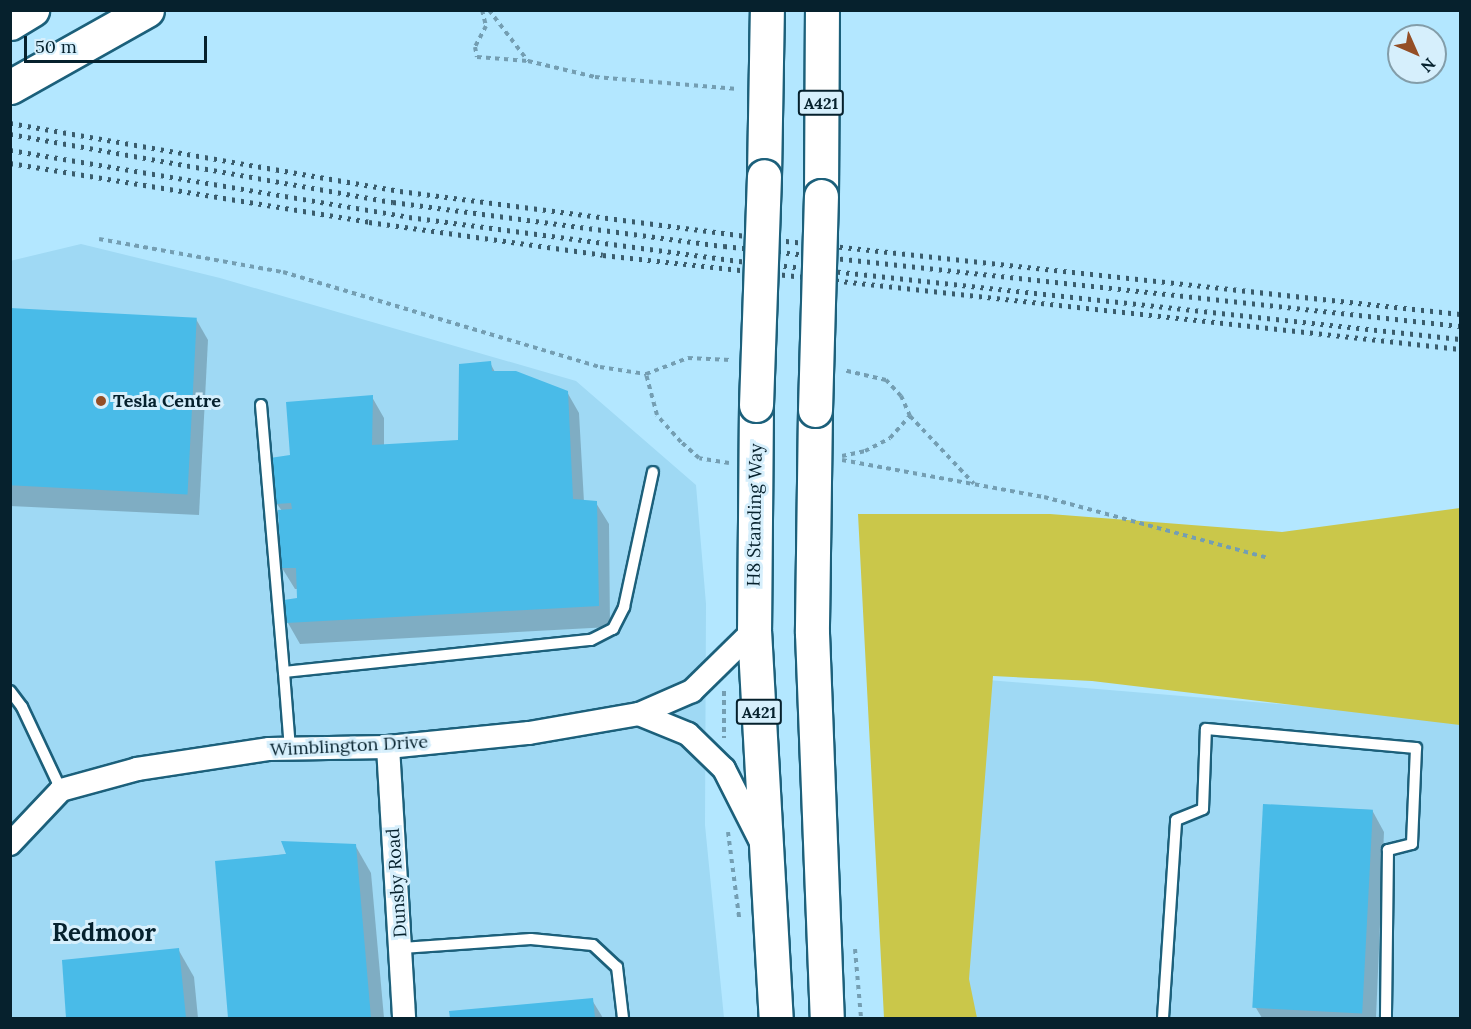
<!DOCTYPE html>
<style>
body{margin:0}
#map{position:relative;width:1471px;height:1029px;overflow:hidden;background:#b3e7ff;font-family:Lora,serif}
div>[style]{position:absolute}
.built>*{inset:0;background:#9fd9f4}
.green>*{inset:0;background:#cac74a}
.shadow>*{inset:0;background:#0003}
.building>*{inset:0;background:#49bbe8;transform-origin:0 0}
.path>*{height:4px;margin-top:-2px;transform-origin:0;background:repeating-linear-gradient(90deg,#749eb2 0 4.5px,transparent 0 9px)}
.roads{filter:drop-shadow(2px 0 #1c607b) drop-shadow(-2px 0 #1c607b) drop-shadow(0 2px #1c607b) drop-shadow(0 -2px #1c607b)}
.service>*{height:10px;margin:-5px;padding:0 5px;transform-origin:5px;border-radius:5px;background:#fff}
.minor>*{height:22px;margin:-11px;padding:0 11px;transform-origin:11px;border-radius:11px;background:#fff}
.trunk>*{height:33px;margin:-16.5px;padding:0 16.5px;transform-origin:16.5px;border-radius:16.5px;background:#fff}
.rail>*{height:4.5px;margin-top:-2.25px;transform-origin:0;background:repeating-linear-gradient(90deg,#3a5c6c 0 3px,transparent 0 9px)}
.bridges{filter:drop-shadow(2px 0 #1c607b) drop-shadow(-2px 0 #1c607b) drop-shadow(0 2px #1c607b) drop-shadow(0 -2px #1c607b)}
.trunk-bridge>*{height:33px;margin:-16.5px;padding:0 16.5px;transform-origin:16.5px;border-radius:16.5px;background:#fff}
.dots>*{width:16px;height:16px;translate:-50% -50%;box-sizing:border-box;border:3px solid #d6effc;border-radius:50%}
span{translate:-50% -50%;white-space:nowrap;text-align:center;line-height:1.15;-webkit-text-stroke:6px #d6effc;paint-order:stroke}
.shield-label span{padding:2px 4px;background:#d6effc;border:2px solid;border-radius:4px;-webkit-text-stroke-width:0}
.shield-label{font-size:16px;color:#06212d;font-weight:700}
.poi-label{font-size:18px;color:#06212d;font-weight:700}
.left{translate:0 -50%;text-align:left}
.street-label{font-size:18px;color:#06212d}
.district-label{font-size:24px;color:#06212d;font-weight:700}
.frame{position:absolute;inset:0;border:12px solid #06212d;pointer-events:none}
.north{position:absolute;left:1387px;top:24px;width:60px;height:60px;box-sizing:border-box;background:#d6effc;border:2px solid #839da9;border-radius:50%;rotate:135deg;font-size:16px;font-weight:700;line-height:24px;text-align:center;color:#06212d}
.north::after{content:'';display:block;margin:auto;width:21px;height:27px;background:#944e26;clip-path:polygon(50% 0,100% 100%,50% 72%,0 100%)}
.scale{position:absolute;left:24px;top:36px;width:183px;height:27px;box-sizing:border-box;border:3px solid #06212d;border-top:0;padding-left:8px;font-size:18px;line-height:21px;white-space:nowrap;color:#06212d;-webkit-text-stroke:4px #d6effc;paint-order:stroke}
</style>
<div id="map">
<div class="built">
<i style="clip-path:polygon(81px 244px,220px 278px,576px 381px,696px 485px,706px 604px,705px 825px,724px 1018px,11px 1018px,10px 261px)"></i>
<i style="clip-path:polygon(988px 680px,1460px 719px,1460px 1018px,974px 1018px,966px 977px)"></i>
</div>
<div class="green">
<i style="clip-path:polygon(1460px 508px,1460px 725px,1092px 681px,993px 676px,969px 979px,977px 1018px,884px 1018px,858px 514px,1050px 514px,1282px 532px)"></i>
</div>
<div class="shadow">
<i style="clip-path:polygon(10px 310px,196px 319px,208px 340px,199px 515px,10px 506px)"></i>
<i style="clip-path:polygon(490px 363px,495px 372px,567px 392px,579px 413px,584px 502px,596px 503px,609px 524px,610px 627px,300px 644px,288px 623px,299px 599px,298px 589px,295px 589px,282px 568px,282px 511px,277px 504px,292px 456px,372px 397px,384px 418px,384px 446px,460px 441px)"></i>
<i style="clip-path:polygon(1265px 806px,1372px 810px,1384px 832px,1376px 1018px,1262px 1018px,1256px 1008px)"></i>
<i style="clip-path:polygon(355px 845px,371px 873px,384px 1018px,230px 1018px,217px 863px)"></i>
<i style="clip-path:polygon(178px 949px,194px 977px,198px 1018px,68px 1018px,64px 962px)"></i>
<i style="clip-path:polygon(592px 1000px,603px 1018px,451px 1018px,450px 1012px)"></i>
</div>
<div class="building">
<i style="left:10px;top:308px;width:187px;height:177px;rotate:3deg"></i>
<i style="clip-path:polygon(491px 361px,492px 371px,516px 371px,568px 391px,573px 499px,597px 501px,599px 606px,286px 623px,284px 600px,297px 598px,296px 568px,281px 568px,278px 510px,292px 509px,291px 503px,276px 504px,270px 458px,290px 455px,286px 402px,373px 395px,372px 445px,458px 440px,459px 364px)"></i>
<i style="left:1263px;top:804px;width:110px;height:204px;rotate:3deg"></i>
<i style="clip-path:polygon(281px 841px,356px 844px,371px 1018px,228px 1018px,215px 861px,286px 854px)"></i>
<i style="clip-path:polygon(179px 948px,186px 1018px,66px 1018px,62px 960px)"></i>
<i style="clip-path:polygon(593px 998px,595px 1018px,450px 1018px,449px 1011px)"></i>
</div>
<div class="path">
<i style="left:482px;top:10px;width:16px;rotate:76deg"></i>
<i style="left:486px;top:26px;width:24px;rotate:118deg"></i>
<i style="left:475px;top:47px;width:10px;rotate:79deg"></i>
<i style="left:477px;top:57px;width:51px;rotate:4.5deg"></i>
<i style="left:489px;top:10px;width:64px;rotate:52.6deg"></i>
<i style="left:528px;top:61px;width:69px;rotate:13.4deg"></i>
<i style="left:595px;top:77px;width:143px;rotate:4.8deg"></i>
<i style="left:99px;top:239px;width:187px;rotate:10.2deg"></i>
<i style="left:283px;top:272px;width:331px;rotate:16.7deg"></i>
<i style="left:600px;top:367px;width:47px;rotate:8.7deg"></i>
<i style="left:910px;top:416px;width:93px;rotate:46.7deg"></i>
<i style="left:842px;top:456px;width:24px;rotate:-12deg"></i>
<i style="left:865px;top:451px;width:28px;rotate:-27deg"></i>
<i style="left:890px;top:438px;width:30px;rotate:-48deg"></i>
<i style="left:910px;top:416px;width:22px;rotate:-114deg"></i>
<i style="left:901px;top:396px;width:22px;rotate:-133deg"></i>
<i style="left:886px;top:380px;width:44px;rotate:-166.9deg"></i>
<i style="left:842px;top:460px;width:205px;rotate:10.4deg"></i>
<i style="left:1044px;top:497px;width:232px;rotate:15.2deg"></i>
<i style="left:729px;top:463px;width:30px;rotate:-171deg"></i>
<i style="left:699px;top:458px;width:24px;rotate:-138deg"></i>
<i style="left:681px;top:442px;width:36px;rotate:-132deg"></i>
<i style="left:657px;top:415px;width:42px;rotate:-105deg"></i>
<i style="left:646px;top:374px;width:45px;rotate:-20.9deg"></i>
<i style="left:688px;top:358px;width:43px;rotate:2.7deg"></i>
<i style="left:724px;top:691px;width:47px;rotate:90deg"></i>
<i style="left:728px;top:832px;width:86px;rotate:82.6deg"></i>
<i style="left:855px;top:949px;width:69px;rotate:85deg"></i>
</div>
<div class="roads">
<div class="service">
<i style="left:261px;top:405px;width:268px;rotate:85.1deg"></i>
<i style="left:10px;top:691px;width:20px;rotate:53deg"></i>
<i style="left:22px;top:707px;width:92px;rotate:64.8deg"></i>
<i style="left:290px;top:749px;width:77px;rotate:-94.5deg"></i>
<i style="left:284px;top:672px;width:309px;rotate:-6deg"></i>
<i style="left:591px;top:640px;width:25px;rotate:-27deg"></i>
<i style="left:613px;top:629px;width:25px;rotate:-63deg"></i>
<i style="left:624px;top:607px;width:138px;rotate:-77.9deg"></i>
<i style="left:402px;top:948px;width:129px;rotate:-4deg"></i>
<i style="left:531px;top:939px;width:62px;rotate:5.5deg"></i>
<i style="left:593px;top:945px;width:33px;rotate:43deg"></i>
<i style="left:617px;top:967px;width:51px;rotate:83.3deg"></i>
<i style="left:1163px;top:1018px;width:198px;rotate:-86.2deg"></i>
<i style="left:1176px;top:820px;width:29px;rotate:-22deg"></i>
<i style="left:1203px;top:809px;width:80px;rotate:-87.9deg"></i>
<i style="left:1206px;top:729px;width:211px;rotate:5.2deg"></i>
<i style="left:1416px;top:748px;width:96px;rotate:92.4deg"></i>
<i style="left:1412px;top:844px;width:25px;rotate:166deg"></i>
<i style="left:1388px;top:850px;width:168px;rotate:90.7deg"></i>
</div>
<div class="minor">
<i style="left:639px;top:714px;width:53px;rotate:22.2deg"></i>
<i style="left:688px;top:734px;width:50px;rotate:44.2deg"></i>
<i style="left:724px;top:769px;width:84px;rotate:63.1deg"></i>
<i style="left:388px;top:747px;width:271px;rotate:86.6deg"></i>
<i style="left:10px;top:844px;width:74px;rotate:-46.6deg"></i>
<i style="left:61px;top:790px;width:79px;rotate:-15.4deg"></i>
<i style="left:137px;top:769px;width:134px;rotate:-8.6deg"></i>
<i style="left:269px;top:749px;width:119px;rotate:-1deg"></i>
<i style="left:388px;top:747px;width:142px;rotate:-5.7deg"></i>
<i style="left:529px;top:733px;width:112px;rotate:-9.8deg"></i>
<i style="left:639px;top:714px;width:58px;rotate:-23.5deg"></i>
<i style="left:692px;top:691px;width:87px;rotate:-44.5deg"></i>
</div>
<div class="trunk">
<i style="left:10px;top:23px;width:26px;rotate:-31deg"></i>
<i style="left:10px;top:87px;width:157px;rotate:-29.3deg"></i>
<i style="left:764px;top:176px;width:166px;rotate:-89deg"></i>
<i style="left:821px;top:196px;width:186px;rotate:-89.7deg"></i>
<i style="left:756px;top:405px;width:225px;rotate:90.5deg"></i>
<i style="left:754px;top:630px;width:389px;rotate:86.8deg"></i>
<i style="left:815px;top:410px;width:223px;rotate:90.8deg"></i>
<i style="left:812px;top:633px;width:385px;rotate:87.8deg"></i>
</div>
</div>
<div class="rail">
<i style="left:10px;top:123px;width:396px;rotate:9.9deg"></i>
<i style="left:400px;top:191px;width:380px;rotate:7.4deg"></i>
<i style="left:777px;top:240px;width:687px;rotate:6.18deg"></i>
<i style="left:10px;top:134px;width:389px;rotate:10.1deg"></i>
<i style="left:393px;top:202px;width:334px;rotate:7.6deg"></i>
<i style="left:724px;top:246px;width:740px;rotate:6.2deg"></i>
<i style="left:10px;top:150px;width:405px;rotate:9.5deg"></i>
<i style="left:409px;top:217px;width:333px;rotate:7.6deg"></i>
<i style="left:739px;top:261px;width:725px;rotate:6.17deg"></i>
<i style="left:10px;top:163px;width:364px;rotate:9.3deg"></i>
<i style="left:369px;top:222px;width:236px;rotate:8deg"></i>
<i style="left:603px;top:255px;width:862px;rotate:6.26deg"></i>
</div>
<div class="bridges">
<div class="trunk-bridge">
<i style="left:756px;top:405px;width:229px;rotate:-88deg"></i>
<i style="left:815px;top:410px;width:214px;rotate:-88.4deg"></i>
</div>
</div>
<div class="dots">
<i style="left:101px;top:401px;background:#944e26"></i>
</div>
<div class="shield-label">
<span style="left:821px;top:103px">A421</span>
<span style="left:759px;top:712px">A421</span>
</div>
<div class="poi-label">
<span class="left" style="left:113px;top:401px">Tesla Centre</span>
</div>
<div class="street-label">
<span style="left:755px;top:515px;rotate:-89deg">H8 Standing Way</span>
<span style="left:349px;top:746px;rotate:-3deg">Wimblington Drive</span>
<span style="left:397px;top:883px;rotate:-94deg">Dunsby Road</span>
</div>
<div class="district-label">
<span style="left:104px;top:933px">Redmoor</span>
</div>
<div class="frame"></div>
<div class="north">N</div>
<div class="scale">50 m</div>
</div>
